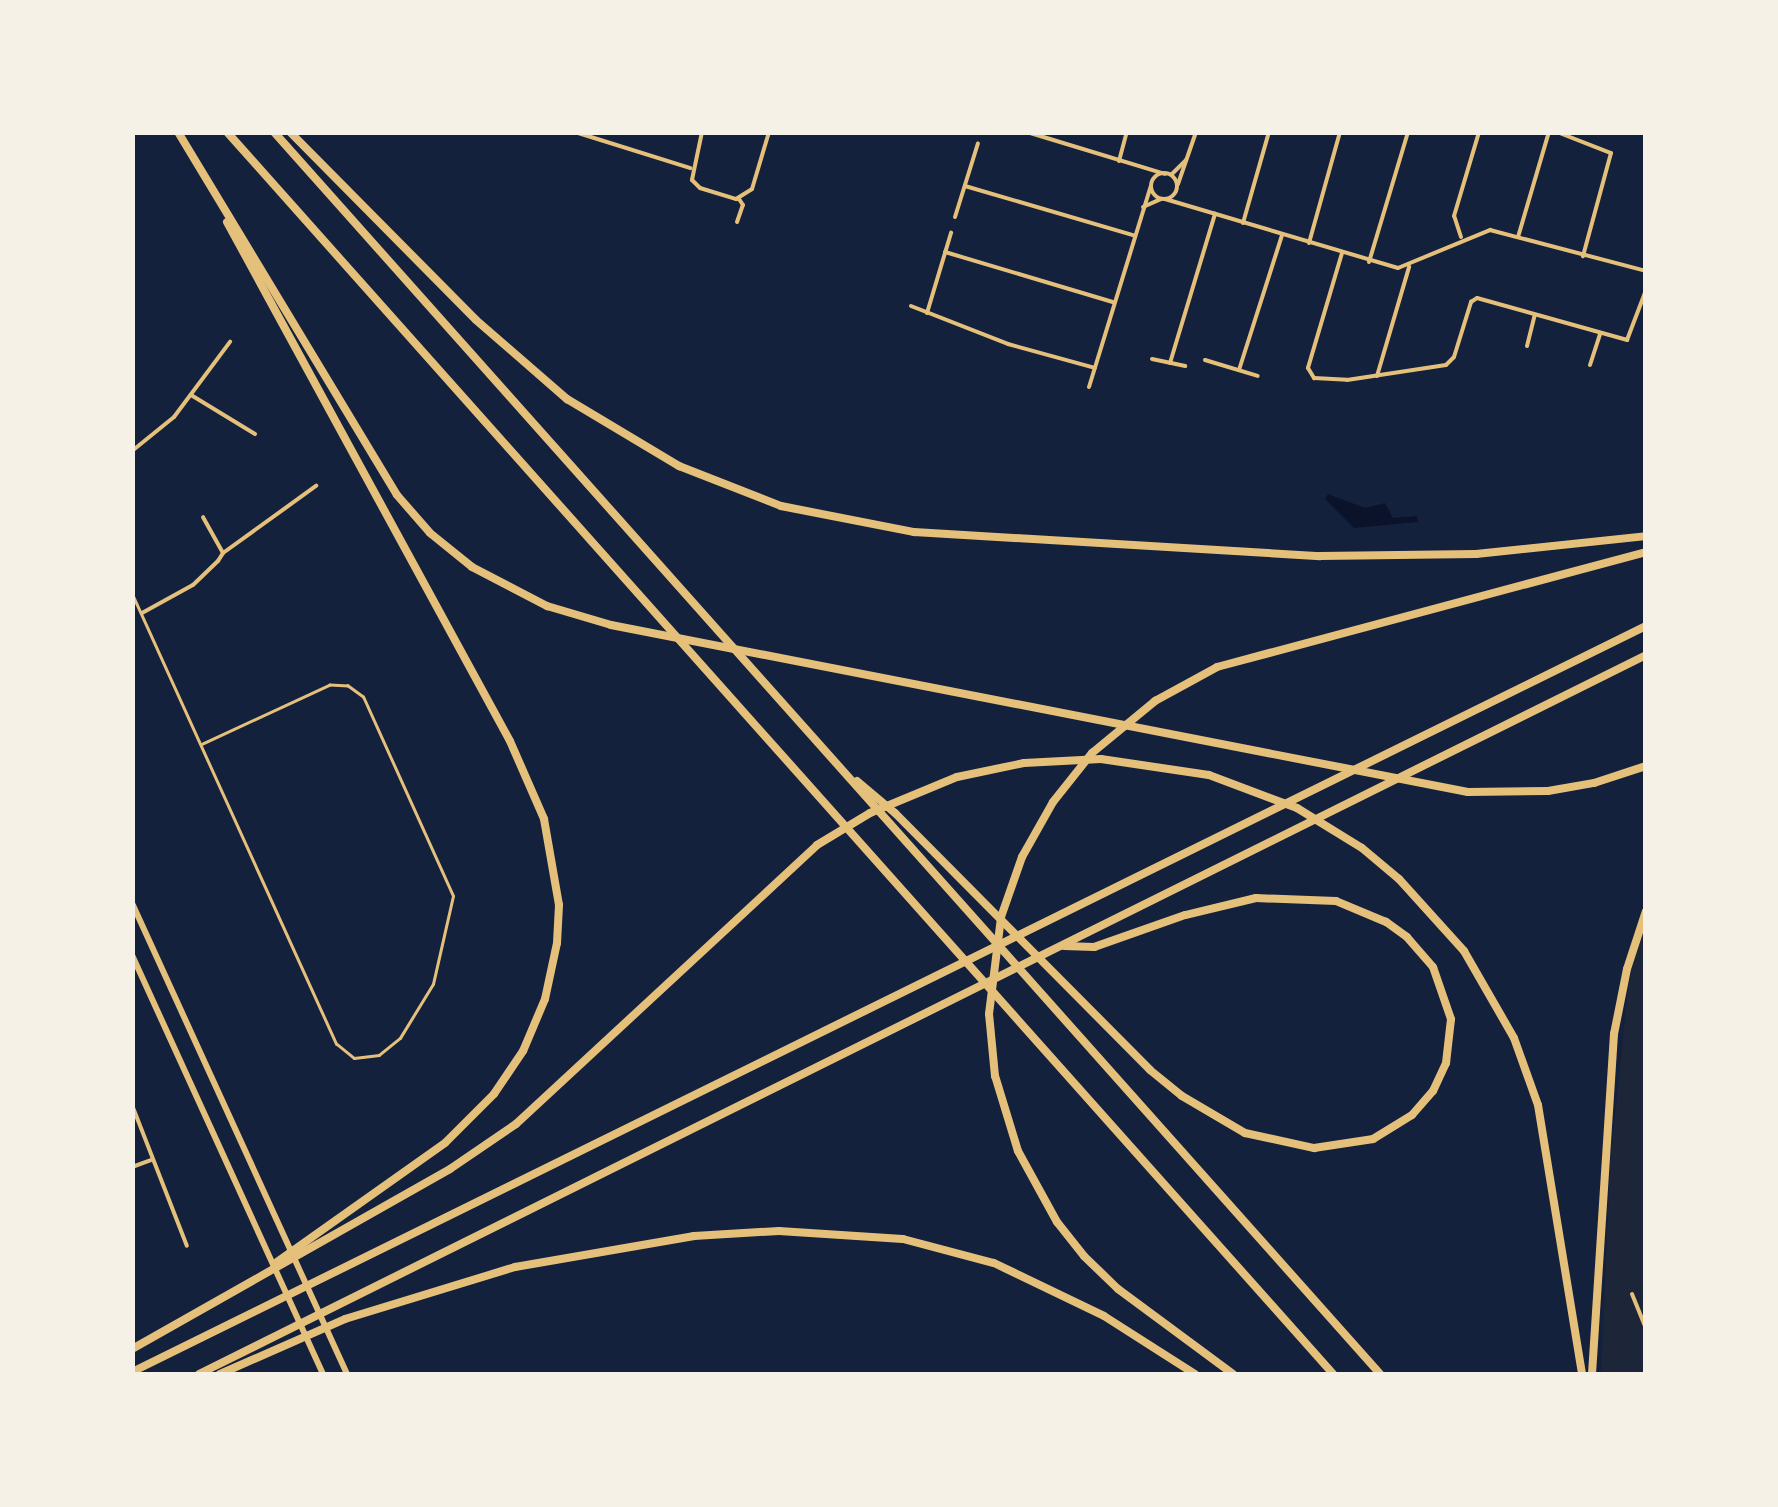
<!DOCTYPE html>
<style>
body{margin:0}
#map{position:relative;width:1778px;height:1507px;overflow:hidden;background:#14213d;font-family:"Noto Serif",serif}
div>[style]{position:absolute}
.green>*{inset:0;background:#1d2539}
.water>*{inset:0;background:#0b132b}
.service>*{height:2.5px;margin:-1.25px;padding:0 1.25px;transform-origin:1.25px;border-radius:1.25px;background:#e5c07b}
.minor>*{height:4px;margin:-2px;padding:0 2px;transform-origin:2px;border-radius:2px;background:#e5c07b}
.minor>.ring{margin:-2px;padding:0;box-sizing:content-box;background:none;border:4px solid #e5c07b;border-radius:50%}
.secondary>*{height:6px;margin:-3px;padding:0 3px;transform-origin:3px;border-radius:3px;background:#e5c07b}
.motorway>*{height:8px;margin:-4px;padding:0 4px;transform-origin:4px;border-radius:4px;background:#e5c07b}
span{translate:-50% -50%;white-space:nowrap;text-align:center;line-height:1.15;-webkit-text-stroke:8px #f6f1e7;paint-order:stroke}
.frame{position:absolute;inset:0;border:135px solid #f6f1e7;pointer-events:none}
</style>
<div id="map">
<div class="green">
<i style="clip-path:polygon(1645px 918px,1645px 1374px,1601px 1374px,1610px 1165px,1629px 981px)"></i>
</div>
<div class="water">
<i style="clip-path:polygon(1328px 494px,1365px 508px,1385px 503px,1393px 518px,1417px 516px,1418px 522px,1354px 528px,1325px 499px)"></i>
</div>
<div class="service">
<i style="left:132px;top:593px;width:495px;rotate:65.6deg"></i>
<i style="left:337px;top:1044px;width:22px;rotate:39deg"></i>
<i style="left:354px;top:1058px;width:25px;rotate:-7deg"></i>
<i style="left:379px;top:1055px;width:27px;rotate:-39deg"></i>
<i style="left:400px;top:1038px;width:63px;rotate:-58.6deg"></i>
<i style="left:433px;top:984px;width:90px;rotate:-77.2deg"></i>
<i style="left:453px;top:896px;width:218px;rotate:-114.3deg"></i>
<i style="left:363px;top:697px;width:19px;rotate:-144deg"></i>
<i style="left:348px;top:686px;width:18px;rotate:-177deg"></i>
<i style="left:330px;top:685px;width:140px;rotate:155.1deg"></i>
</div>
<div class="minor">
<i style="left:575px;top:132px;width:121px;rotate:17.4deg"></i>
<i style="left:702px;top:132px;width:49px;rotate:101.8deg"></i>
<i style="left:692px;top:180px;width:11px;rotate:45deg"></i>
<i style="left:700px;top:188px;width:38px;rotate:17deg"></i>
<i style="left:736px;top:199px;width:19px;rotate:-32deg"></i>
<i style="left:752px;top:189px;width:59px;rotate:-73.4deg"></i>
<i style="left:1027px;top:132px;width:144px;rotate:16.9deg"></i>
<i style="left:1557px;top:132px;width:58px;rotate:21.3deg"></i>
<i style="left:1611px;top:153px;width:107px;rotate:105.2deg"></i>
<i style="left:1119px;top:161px;width:30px;rotate:-75deg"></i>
<i class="ring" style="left:1151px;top:173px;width:22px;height:22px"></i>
<i style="left:1172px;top:174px;width:20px;rotate:-45deg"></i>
<i style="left:1178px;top:184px;width:55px;rotate:-70.9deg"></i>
<i style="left:965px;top:186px;width:175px;rotate:16.3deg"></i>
<i style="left:1165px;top:199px;width:243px;rotate:16.5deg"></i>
<i style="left:1398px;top:268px;width:100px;rotate:-22.4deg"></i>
<i style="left:1490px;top:230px;width:161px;rotate:14.7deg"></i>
<i style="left:1143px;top:207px;width:20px;rotate:-24deg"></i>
<i style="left:955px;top:217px;width:77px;rotate:-72.7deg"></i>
<i style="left:737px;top:222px;width:18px;rotate:-71deg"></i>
<i style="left:743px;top:205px;width:7px;rotate:-124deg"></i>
<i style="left:1243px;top:223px;width:95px;rotate:-74.1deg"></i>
<i style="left:1461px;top:237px;width:22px;rotate:-108deg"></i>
<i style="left:1454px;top:216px;width:88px;rotate:-73.4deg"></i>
<i style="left:1518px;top:237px;width:109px;rotate:-73.6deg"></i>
<i style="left:1309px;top:243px;width:115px;rotate:-74.4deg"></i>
<i style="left:945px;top:252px;width:175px;rotate:16.6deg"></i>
<i style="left:1342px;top:253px;width:120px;rotate:106.5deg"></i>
<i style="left:1308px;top:368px;width:12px;rotate:59deg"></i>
<i style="left:1314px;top:378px;width:33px;rotate:3deg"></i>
<i style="left:1347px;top:380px;width:100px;rotate:-8.6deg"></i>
<i style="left:1446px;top:365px;width:11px;rotate:-45deg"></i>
<i style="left:1454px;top:357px;width:58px;rotate:-72.8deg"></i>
<i style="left:1471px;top:302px;width:7px;rotate:-34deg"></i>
<i style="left:1477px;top:298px;width:156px;rotate:15.6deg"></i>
<i style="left:1627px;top:340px;width:53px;rotate:-69.2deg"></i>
<i style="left:1369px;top:262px;width:136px;rotate:-73.3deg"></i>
<i style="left:911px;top:306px;width:104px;rotate:21.4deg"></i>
<i style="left:1008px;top:344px;width:90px;rotate:15.4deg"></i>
<i style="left:927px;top:313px;width:84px;rotate:-73.3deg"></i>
<i style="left:1527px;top:346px;width:32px;rotate:-76deg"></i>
<i style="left:1152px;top:359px;width:34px;rotate:12deg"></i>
<i style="left:1205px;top:360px;width:55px;rotate:16.8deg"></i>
<i style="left:1170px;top:363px;width:156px;rotate:-73.2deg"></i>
<i style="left:1590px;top:365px;width:33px;rotate:-72deg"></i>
<i style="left:1239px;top:370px;width:142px;rotate:-72.3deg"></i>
<i style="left:1377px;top:376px;width:114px;rotate:-73.6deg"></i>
<i style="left:1089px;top:387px;width:210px;rotate:-72.9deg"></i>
<i style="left:191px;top:395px;width:75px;rotate:31.4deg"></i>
<i style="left:132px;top:451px;width:54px;rotate:-39deg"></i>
<i style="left:174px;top:417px;width:94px;rotate:-53.3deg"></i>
<i style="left:223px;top:553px;width:115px;rotate:-35.8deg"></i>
<i style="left:142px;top:613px;width:58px;rotate:-28.8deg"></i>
<i style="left:193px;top:585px;width:35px;rotate:-44deg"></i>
<i style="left:218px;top:561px;width:9px;rotate:-58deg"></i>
<i style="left:223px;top:553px;width:41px;rotate:-119.1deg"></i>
<i style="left:132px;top:1105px;width:151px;rotate:68.7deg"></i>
<i style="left:132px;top:1167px;width:20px;rotate:-20deg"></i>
<i style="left:1632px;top:1294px;width:37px;rotate:68deg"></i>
</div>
<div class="secondary">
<i style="left:132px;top:903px;width:518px;rotate:65.46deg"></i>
<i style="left:132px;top:955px;width:460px;rotate:65.5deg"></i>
</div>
<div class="motorway">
<i style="left:178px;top:132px;width:424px;rotate:58.9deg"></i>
<i style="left:397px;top:495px;width:50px;rotate:49deg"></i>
<i style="left:430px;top:533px;width:54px;rotate:39deg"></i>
<i style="left:472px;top:567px;width:85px;rotate:27.5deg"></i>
<i style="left:547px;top:606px;width:67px;rotate:16.5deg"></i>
<i style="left:611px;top:625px;width:873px;rotate:11.03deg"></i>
<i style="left:1468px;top:792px;width:80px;rotate:-0.7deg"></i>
<i style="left:1548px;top:791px;width:47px;rotate:-9.9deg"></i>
<i style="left:1594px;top:783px;width:55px;rotate:-18.1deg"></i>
<i style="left:227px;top:132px;width:1663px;rotate:48.31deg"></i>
<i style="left:274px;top:132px;width:1663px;rotate:48.31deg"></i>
<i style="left:290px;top:132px;width:264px;rotate:45.3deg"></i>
<i style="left:476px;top:320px;width:121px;rotate:41deg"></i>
<i style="left:567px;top:399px;width:131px;rotate:30.9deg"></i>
<i style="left:679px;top:466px;width:110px;rotate:21.4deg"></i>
<i style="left:781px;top:506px;width:136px;rotate:11.1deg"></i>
<i style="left:914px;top:532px;width:407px;rotate:3.4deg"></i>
<i style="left:1320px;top:556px;width:156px;rotate:-0.7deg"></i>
<i style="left:1476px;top:554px;width:171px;rotate:-6deg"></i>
<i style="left:227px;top:222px;width:591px;rotate:61.4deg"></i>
<i style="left:510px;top:741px;width:85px;rotate:66.4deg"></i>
<i style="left:544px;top:819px;width:87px;rotate:80.1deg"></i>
<i style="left:559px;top:905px;width:38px;rotate:93deg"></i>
<i style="left:557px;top:943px;width:57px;rotate:102.1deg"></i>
<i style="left:545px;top:999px;width:56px;rotate:112.9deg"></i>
<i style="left:523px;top:1051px;width:52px;rotate:124deg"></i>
<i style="left:494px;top:1094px;width:69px;rotate:135deg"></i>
<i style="left:445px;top:1143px;width:209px;rotate:144.7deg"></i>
<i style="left:857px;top:781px;width:50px;rotate:40.1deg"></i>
<i style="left:895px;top:813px;width:362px;rotate:45.2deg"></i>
<i style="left:1150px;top:1070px;width:41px;rotate:39.1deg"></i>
<i style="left:1182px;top:1096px;width:73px;rotate:30.4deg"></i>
<i style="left:1245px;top:1133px;width:71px;rotate:12.3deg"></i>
<i style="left:1314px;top:1148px;width:60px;rotate:-8.7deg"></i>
<i style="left:1373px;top:1139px;width:46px;rotate:-31.6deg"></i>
<i style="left:1412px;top:1115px;width:32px;rotate:-49deg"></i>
<i style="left:1433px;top:1091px;width:31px;rotate:-65deg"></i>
<i style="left:1446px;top:1063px;width:44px;rotate:-83.5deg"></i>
<i style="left:1451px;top:1019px;width:55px;rotate:-109.1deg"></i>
<i style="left:1433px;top:967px;width:40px;rotate:-131deg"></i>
<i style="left:1407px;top:937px;width:26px;rotate:-144deg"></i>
<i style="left:1386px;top:922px;width:54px;rotate:-157.2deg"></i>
<i style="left:1336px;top:901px;width:80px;rotate:-177.9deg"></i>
<i style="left:1256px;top:898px;width:73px;rotate:166.5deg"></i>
<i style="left:1185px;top:915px;width:96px;rotate:160.6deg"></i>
<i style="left:1094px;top:947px;width:30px;rotate:-178deg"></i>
<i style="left:132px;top:1349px;width:365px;rotate:-29.5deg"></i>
<i style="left:450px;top:1169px;width:80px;rotate:-34.3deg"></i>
<i style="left:516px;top:1124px;width:410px;rotate:-42.8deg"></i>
<i style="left:817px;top:845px;width:62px;rotate:-31.1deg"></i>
<i style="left:870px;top:813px;width:94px;rotate:-22.5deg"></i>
<i style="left:957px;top:777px;width:68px;rotate:-11.8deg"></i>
<i style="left:1024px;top:763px;width:77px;rotate:-3deg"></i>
<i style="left:1101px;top:759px;width:109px;rotate:8.4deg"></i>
<i style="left:1209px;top:775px;width:94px;rotate:20.6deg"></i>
<i style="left:1297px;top:808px;width:76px;rotate:31.6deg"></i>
<i style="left:1362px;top:848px;width:48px;rotate:40deg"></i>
<i style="left:1399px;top:879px;width:97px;rotate:47.9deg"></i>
<i style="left:1464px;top:951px;width:100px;rotate:60.1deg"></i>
<i style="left:1514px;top:1038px;width:71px;rotate:70.3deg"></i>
<i style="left:1538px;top:1105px;width:273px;rotate:80.7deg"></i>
<i style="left:132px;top:1372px;width:1688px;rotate:-26.23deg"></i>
<i style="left:199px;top:1374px;width:1616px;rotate:-26.42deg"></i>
<i style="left:220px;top:1374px;width:137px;rotate:-23.7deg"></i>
<i style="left:345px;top:1319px;width:178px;rotate:-17deg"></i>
<i style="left:515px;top:1267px;width:182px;rotate:-9.8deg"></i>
<i style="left:694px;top:1236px;width:85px;rotate:-3.4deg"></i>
<i style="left:779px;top:1231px;width:124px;rotate:3.7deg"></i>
<i style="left:903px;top:1239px;width:94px;rotate:14.8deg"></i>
<i style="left:994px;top:1263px;width:122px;rotate:25.7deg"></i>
<i style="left:1104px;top:1316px;width:108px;rotate:32.5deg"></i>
<i style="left:1233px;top:1374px;width:143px;rotate:-143.5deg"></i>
<i style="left:1118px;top:1289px;width:47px;rotate:-135.9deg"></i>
<i style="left:1084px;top:1256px;width:43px;rotate:-128.5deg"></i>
<i style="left:1057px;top:1222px;width:81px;rotate:-118.8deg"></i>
<i style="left:1018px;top:1151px;width:78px;rotate:-107deg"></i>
<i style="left:995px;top:1076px;width:62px;rotate:-95.5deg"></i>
<i style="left:989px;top:1014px;width:98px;rotate:-82.9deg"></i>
<i style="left:1001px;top:917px;width:64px;rotate:-70.7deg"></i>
<i style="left:1022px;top:857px;width:63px;rotate:-60.6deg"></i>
<i style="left:1053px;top:802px;width:63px;rotate:-51.5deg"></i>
<i style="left:1092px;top:753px;width:82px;rotate:-39.5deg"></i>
<i style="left:1155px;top:701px;width:71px;rotate:-28.7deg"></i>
<i style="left:1217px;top:667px;width:444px;rotate:-15deg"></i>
<i style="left:1592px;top:1374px;width:341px;rotate:-86.3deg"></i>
<i style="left:1614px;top:1034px;width:66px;rotate:-78.7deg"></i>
<i style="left:1627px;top:969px;width:61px;rotate:-71.9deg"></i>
</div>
<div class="frame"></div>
</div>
